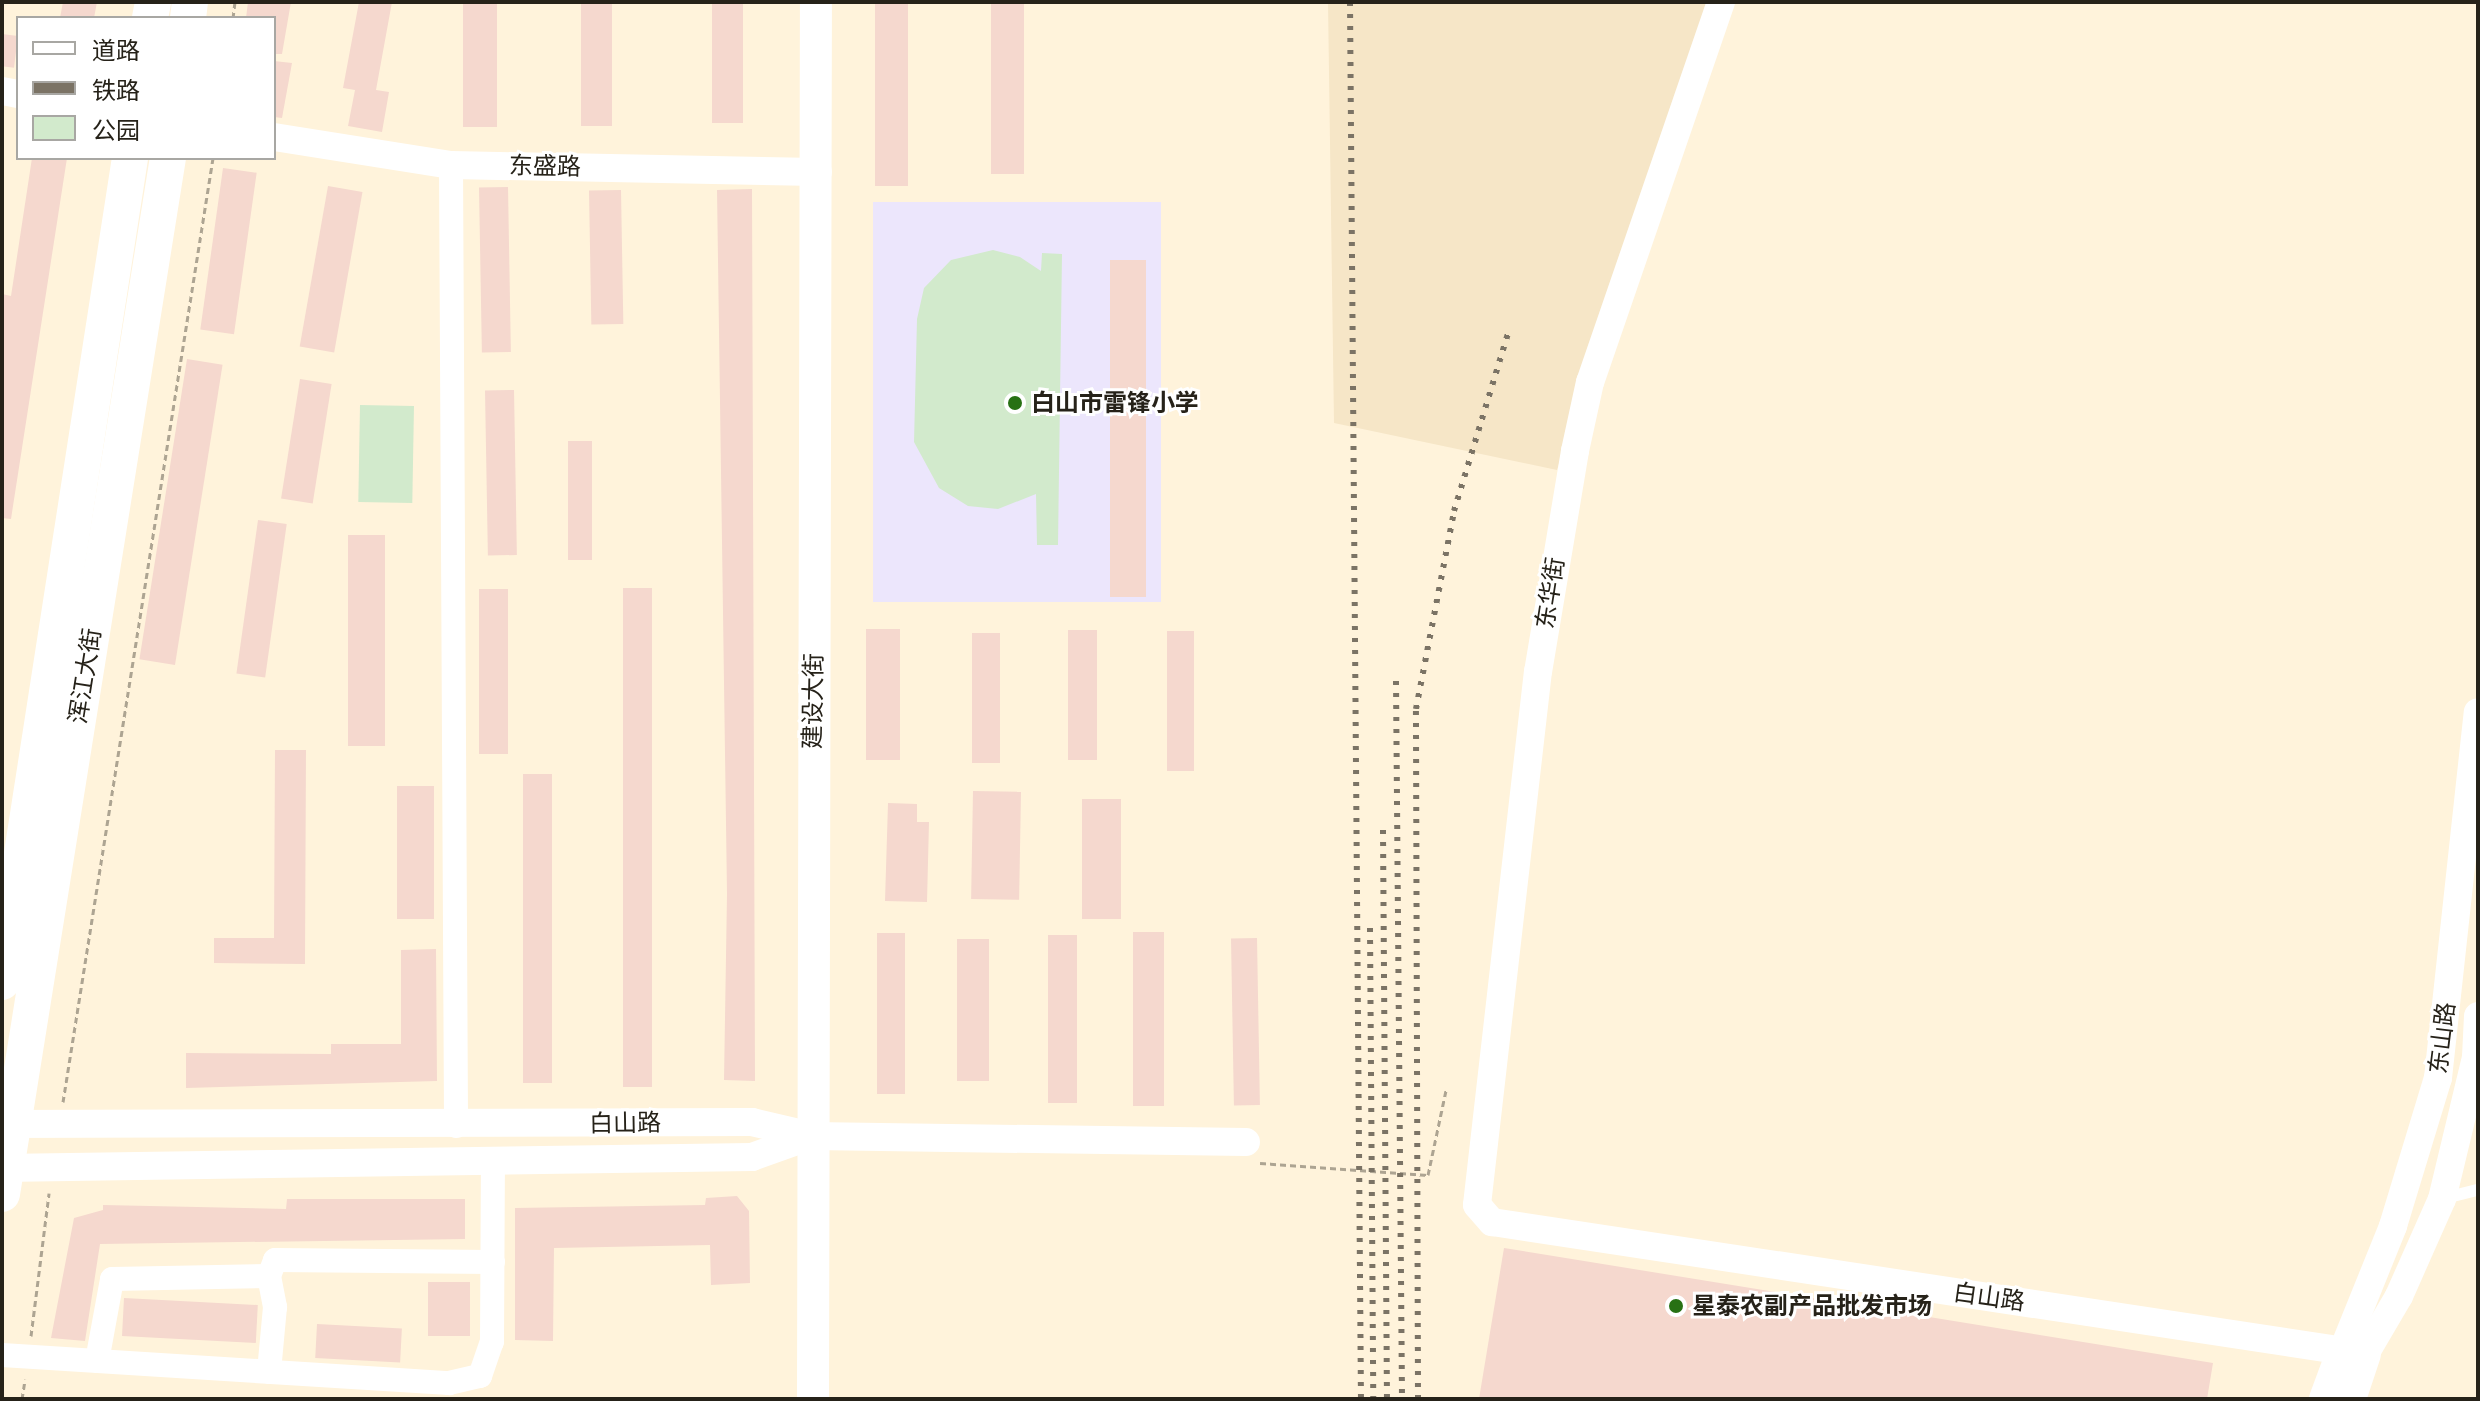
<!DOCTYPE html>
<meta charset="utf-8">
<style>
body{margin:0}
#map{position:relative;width:2480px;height:1401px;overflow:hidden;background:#fff3db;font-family:Merriweather,"Noto Sans SC",serif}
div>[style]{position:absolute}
.built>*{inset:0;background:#f6e6c7}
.education>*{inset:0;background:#ece6fc;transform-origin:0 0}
.green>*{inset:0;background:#d2eacc;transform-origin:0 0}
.building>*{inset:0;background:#f5d8ce;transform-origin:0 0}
.path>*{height:3px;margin-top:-1.5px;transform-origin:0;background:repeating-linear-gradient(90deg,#ada492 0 6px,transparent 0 10px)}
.service>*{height:12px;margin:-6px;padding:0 6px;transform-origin:6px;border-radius:6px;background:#fff}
.minor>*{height:24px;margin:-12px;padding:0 12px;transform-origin:12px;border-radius:12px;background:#fff}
.tertiary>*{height:28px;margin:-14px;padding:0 14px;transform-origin:14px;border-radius:14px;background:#fff}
.secondary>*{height:32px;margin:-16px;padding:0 16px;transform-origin:16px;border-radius:16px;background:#fff}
.primary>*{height:36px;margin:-18px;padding:0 18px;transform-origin:18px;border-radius:18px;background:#fff}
.rail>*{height:6px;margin-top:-3px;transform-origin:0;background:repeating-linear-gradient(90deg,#7b7365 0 4px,transparent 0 12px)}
.dots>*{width:22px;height:22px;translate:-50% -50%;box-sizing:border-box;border:4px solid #fff;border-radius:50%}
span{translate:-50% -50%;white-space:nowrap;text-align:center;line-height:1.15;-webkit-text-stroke:6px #fff;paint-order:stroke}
.street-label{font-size:24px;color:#262219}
.poi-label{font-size:24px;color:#262219;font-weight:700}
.left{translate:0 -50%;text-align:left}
.frame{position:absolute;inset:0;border:4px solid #262219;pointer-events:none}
.legend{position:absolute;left:16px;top:16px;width:260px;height:144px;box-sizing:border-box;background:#fff;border:2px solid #a8a7a3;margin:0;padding:10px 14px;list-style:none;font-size:24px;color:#262219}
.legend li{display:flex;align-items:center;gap:16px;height:40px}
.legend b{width:40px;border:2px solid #a8a7a3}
</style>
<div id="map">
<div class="built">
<i style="clip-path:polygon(1328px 2px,1709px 2px,1557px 470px,1334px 423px)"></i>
</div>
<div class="education">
<i style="left:873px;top:202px;width:288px;height:400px"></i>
</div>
<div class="green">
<i style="clip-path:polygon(993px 250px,1020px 257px,1041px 271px,1042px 253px,1062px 254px,1058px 545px,1037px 545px,1036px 494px,998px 509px,968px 506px,939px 488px,914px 442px,917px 319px,924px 288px,951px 260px)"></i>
<i style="left:360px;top:405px;width:54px;height:97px;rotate:1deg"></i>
</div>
<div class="building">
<i style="clip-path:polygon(63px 2px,97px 2px,94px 18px,60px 18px)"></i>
<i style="clip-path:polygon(248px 2px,291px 2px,282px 54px,274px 54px,274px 18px,246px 18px)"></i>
<i style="clip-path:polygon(359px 2px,392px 2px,376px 90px,389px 92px,382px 132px,348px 126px,355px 90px,343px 88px)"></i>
<i style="left:463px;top:2px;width:34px;height:125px"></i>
<i style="left:581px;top:2px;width:31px;height:124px"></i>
<i style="left:712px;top:2px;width:31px;height:121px"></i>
<i style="left:991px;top:2px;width:33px;height:172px"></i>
<i style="left:875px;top:4px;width:33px;height:182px"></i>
<i style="left:2px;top:34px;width:16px;height:32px;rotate:7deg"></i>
<i style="clip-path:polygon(274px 61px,292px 63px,282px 118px,274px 117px)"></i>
<i style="clip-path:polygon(32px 158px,67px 158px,11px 519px,2px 518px,2px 294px,11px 296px)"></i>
<i style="left:223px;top:168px;width:34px;height:163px;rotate:8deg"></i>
<i style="left:328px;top:186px;width:35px;height:163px;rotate:10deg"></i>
<i style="left:508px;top:187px;width:165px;height:29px;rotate:89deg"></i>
<i style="clip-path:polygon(752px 189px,755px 1081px,724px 1080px,727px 894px,717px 190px)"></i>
<i style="left:621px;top:190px;width:134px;height:32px;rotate:89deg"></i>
<i style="left:1110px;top:260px;width:36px;height:337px"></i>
<i style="left:187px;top:359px;width:36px;height:304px;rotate:9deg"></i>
<i style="left:300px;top:379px;width:32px;height:121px;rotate:9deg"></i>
<i style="left:514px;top:390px;width:165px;height:29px;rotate:89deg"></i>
<i style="left:568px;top:441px;width:24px;height:119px"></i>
<i style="left:258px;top:520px;width:29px;height:155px;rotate:8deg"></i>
<i style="left:348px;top:535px;width:37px;height:211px"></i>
<i style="left:623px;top:588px;width:29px;height:499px"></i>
<i style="left:479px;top:589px;width:29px;height:165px"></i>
<i style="left:866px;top:629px;width:34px;height:131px"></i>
<i style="left:1068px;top:630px;width:29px;height:130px"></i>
<i style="left:1167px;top:631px;width:27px;height:140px"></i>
<i style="left:972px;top:633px;width:28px;height:130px"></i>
<i style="clip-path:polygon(275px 750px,306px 750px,305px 964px,214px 963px,214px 938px,274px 938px)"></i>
<i style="left:523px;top:774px;width:29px;height:309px"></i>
<i style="left:397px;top:786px;width:37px;height:133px"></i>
<i style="left:973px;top:791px;width:48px;height:108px;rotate:1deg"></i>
<i style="left:1082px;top:799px;width:39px;height:120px"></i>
<i style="clip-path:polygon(888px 803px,917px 804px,917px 822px,929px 822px,927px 902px,885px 901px)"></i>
<i style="left:1133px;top:932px;width:31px;height:174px"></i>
<i style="left:877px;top:933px;width:28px;height:161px"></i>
<i style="left:1048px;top:935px;width:29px;height:168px"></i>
<i style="left:1257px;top:938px;width:167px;height:26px;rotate:89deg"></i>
<i style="left:957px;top:939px;width:32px;height:142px"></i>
<i style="clip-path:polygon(436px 949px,437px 1081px,186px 1088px,186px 1053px,331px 1054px,331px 1044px,401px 1044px,401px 950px)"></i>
<i style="clip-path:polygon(737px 1196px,749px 1211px,750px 1283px,711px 1285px,710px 1245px,554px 1248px,553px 1341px,515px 1340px,515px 1208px,705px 1205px,706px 1198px)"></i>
<i style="clip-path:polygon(287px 1199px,465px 1199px,465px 1239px,100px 1244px,85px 1341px,51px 1338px,74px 1218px,103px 1210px,103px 1205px,286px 1209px)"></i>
<i style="clip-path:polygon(1504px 1248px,2213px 1363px,2207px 1399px,1479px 1399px)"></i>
<i style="left:428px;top:1282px;width:42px;height:54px"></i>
<i style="left:124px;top:1298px;width:134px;height:38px;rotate:3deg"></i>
<i style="left:317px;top:1324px;width:85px;height:34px;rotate:3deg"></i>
</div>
<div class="path">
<i style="left:233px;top:18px;width:16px;rotate:-83deg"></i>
<i style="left:63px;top:1102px;width:956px;rotate:-80.97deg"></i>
<i style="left:1260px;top:1163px;width:168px;rotate:4.1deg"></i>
<i style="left:1428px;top:1175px;width:87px;rotate:-78deg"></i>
<i style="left:31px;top:1336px;width:144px;rotate:-82.8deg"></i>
<i style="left:22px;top:1399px;width:20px;rotate:-81deg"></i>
</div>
<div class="service">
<i style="left:2445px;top:1198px;width:34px;rotate:-14deg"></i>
</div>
<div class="minor">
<i style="left:451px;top:165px;width:961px;rotate:89.7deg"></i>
<i style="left:269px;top:1276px;width:32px;rotate:79deg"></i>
<i style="left:275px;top:1307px;width:65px;rotate:95.3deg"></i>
<i style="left:2px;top:1355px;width:448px;rotate:3.6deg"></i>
<i style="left:449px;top:1383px;width:32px;rotate:-13deg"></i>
<i style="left:480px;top:1376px;width:36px;rotate:-71deg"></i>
<i style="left:492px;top:1342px;width:178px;rotate:-89.7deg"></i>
<i style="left:97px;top:1361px;width:83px;rotate:-79.6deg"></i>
<i style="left:112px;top:1279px;width:157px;rotate:-1.1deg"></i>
<i style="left:269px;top:1276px;width:17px;rotate:-69deg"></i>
<i style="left:275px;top:1260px;width:218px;rotate:0.5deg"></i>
</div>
<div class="tertiary">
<i style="left:1721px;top:2px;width:402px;rotate:109deg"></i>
<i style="left:1590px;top:382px;width:71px;rotate:102.3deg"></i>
<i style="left:1575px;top:451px;width:223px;rotate:99.5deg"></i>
<i style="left:1538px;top:671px;width:537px;rotate:96.52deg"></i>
<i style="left:1477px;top:1205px;width:23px;rotate:49deg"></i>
<i style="left:1492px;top:1222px;width:883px;rotate:8.6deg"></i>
<i style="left:2365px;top:1354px;width:67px;rotate:-59.6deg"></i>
<i style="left:2399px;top:1296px;width:106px;rotate:-66.1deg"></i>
<i style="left:2442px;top:1199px;width:146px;rotate:-76.5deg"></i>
<i style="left:2476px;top:1057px;width:41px;rotate:-87.2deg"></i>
<i style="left:2px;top:91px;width:16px;rotate:11deg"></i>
<i style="left:274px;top:137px;width:179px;rotate:9deg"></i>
<i style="left:451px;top:165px;width:367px;rotate:1.1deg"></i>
<i style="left:2px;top:1124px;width:750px;rotate:-0.15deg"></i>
<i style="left:752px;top:1122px;width:62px;rotate:13.1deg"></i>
<i style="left:812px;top:1136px;width:434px;rotate:0.8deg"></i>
<i style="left:2px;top:1168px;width:750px;rotate:-0.84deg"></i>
<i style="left:752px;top:1157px;width:63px;rotate:-19.6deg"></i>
<i style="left:2343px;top:1350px;width:134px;rotate:-68deg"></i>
<i style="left:2393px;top:1226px;width:155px;rotate:-73.1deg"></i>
<i style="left:2438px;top:1078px;width:368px;rotate:-83.8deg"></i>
</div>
<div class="secondary">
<i style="left:813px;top:1399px;width:1397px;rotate:-89.88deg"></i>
<i style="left:2325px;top:1399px;width:52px;rotate:-69.8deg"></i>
<i style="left:2350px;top:1399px;width:47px;rotate:-71.6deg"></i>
</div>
<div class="primary">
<i style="left:150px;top:18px;width:16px;rotate:-79deg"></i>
<i style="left:188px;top:18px;width:16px;rotate:-83deg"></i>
<i style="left:2px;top:982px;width:834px;rotate:-81.17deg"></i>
<i style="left:2px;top:1194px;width:1049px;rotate:-80.9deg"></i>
</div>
<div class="rail">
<i style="left:1350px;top:2px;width:1397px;rotate:89.55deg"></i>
<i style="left:1396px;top:681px;width:718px;rotate:89.52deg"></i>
<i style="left:1383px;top:830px;width:569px;rotate:89.6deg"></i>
<i style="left:1370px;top:928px;width:471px;rotate:89.6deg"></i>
<i style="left:1418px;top:1399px;width:690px;rotate:-90.17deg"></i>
<i style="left:1416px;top:709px;width:202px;rotate:-79.1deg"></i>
<i style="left:1454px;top:511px;width:186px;rotate:-73.1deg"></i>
</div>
<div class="dots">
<i style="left:1015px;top:403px;background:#287114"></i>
<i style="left:1676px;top:1306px;background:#287114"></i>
</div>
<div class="street-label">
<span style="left:545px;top:166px;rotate:1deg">东盛路</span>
<span style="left:1550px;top:593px;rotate:-81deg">东华街</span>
<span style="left:85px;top:676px;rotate:-81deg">浑江大街</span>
<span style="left:813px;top:701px;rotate:-89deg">建设大街</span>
<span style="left:2442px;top:1038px;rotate:-83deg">东山路</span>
<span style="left:625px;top:1123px;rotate:-1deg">白山路</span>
<span style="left:1989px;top:1297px;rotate:8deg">白山路</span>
</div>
<div class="poi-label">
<span class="left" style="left:1031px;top:403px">白山市雷锋小学</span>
<span class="left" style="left:1692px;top:1306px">星泰农副产品批发市场</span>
</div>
<div class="frame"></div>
<ul class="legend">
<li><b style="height:10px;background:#fff"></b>道路</li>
<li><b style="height:10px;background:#7b7365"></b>铁路</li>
<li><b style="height:22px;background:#d2eacc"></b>公园</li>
</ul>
</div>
